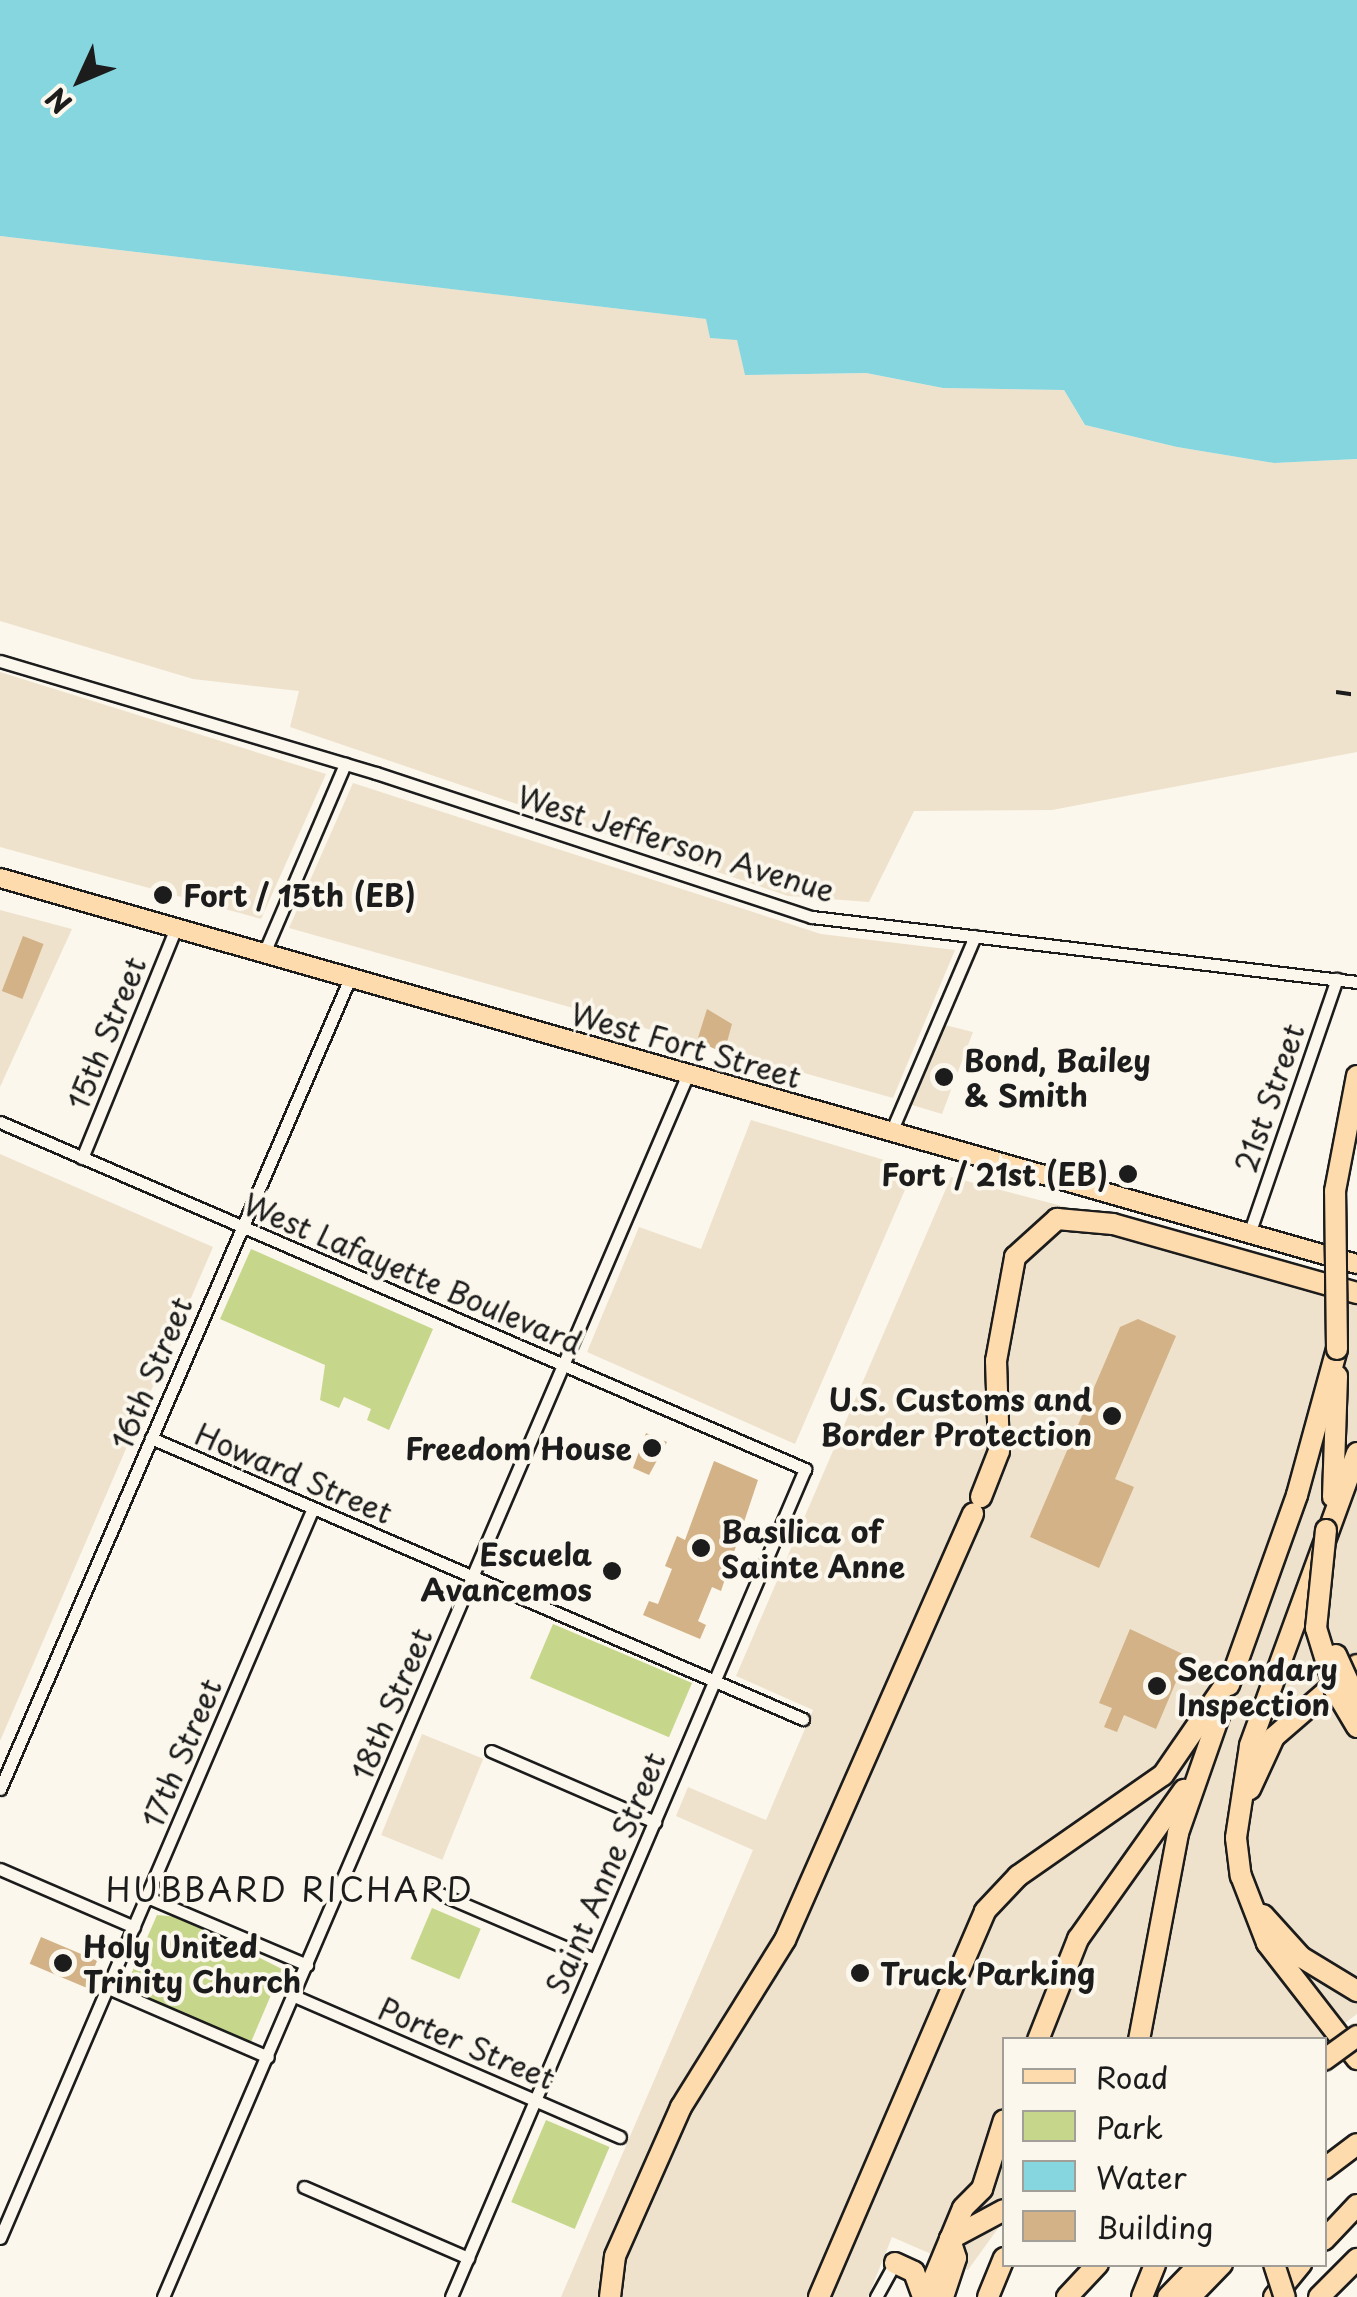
<!DOCTYPE html>
<style>
body{margin:0}
#map{position:relative;width:1357px;height:2297px;overflow:hidden;background:#fbf7ec;font-family:"Playpen Sans",sans-serif}
div>[style]{position:absolute}
.built>*{inset:0;background:#efe2cd;transform-origin:0 0}
.green>*{inset:0;background:#c6d78c;transform-origin:0 0}
.water>*{inset:0;background:#85d6df}
.building>*{inset:0;background:#d2b286;transform-origin:0 0}
.roads{filter:drop-shadow(2px 0 #1c1c1c) drop-shadow(-2px 0 #1c1c1c) drop-shadow(0 2px #1c1c1c) drop-shadow(0 -2px #1c1c1c)}
.street>*{height:11px;margin:-5.5px;padding:0 5.5px;transform-origin:5.5px;border-radius:5.5px;background:#fbf7ec}
.primary>*{height:18px;margin:-9px;padding:0 9px;transform-origin:9px;border-radius:9px;background:#fedbac}
.highway>*{height:20px;margin:-10px;padding:0 10px;transform-origin:10px;border-radius:10px;background:#fedbac}
.rail>*{height:4px;margin-top:-2px;transform-origin:0;background:repeating-linear-gradient(90deg,#1c1c1c 0 15px,transparent 0 23px)}
.bridges{filter:drop-shadow(2px 0 #1c1c1c) drop-shadow(-2px 0 #1c1c1c) drop-shadow(0 2px #1c1c1c) drop-shadow(0 -2px #1c1c1c)}
.highway-bridge>*{height:20px;margin:-10px;padding:0 10px;transform-origin:10px;border-radius:10px;background:#fedbac}
.dots>*{width:28px;height:28px;translate:-50% -50%;box-sizing:border-box;border:5px solid #fbf7ec;border-radius:50%}
span{translate:-50% -50%;white-space:nowrap;text-align:center;line-height:1.15;-webkit-text-stroke:8px #fbf7ec;paint-order:stroke}
.street-label{font-size:30px;color:#1c1c1c}
.poi-label{font-size:30px;color:#1c1c1c;font-weight:700}
.left{translate:0 -50%;text-align:left}
.right{translate:-100% -50%;text-align:right}
.neighbourhood-label{font-size:32px;color:#1c1c1c;letter-spacing:2.5px}
.legend{position:absolute;left:1002px;top:2037px;width:325px;height:230px;box-sizing:border-box;background:#fbf7ec;border:2px solid #a29f99;margin:0;padding:12px 18px;list-style:none;font-size:30px;color:#1c1c1c}
.legend li{display:flex;align-items:center;gap:20px;height:50px}
.legend b{width:50px;border:2px solid #a29f99}
.north{position:absolute;left:30px;top:30px;width:100px;height:100px;-webkit-text-stroke:8px #fbf7ec;paint-order:stroke;rotate:226deg;font-size:28px;font-weight:700;line-height:40px;text-align:center;color:#1c1c1c}
.north::after{content:'';display:block;margin:auto;width:35px;height:45px;background:#1c1c1c;clip-path:polygon(50% 0,100% 100%,50% 72%,0 100%)}
</style>
<div id="map">
<div class="built">
<i style="clip-path:polygon(0 236px,707px 319px,710px 338px,737px 339px,746px 375px,866px 373px,943px 388px,1064px 390px,1085px 425px,1177px 447px,1274px 463px,1357px 459px,1357px 752px,1052px 810px,914px 811px,869px 902px,788px 896px,290px 727px,299px 691px,193px 679px,0 621px)"></i>
<i style="clip-path:polygon(0 672px,326px 774px,261px 919px,0 847px)"></i>
<i style="clip-path:polygon(353px 783px,821px 934px,955px 950px,893px 1098px,289px 928px)"></i>
<i style="clip-path:polygon(0 910px,72px 929px,0 1087px)"></i>
<i style="clip-path:polygon(945px 1025px,973px 1032px,942px 1114px,912px 1105px)"></i>
<i style="clip-path:polygon(751px 1120px,914px 1169px,795px 1444px,587px 1352px,639px 1227px,701px 1249px)"></i>
<i style="clip-path:polygon(0 1154px,213px 1247px,0 1741px)"></i>
<i style="clip-path:polygon(951px 1177px,1357px 1283px,1357px 2014px,1324px 2039px,1004px 2040px,1004px 2220px,968px 2270px,892px 2237px,868px 2297px,561px 2297px,753px 1850px,676px 1816px,688px 1787px,766px 1820px,813px 1710px,736px 1676px)"></i>
<i style="left:422px;top:1734px;width:66px;height:109px;rotate:22deg"></i>
</div>
<div class="green">
<i style="clip-path:polygon(251px 1249px,433px 1329px,389px 1430px,367px 1420px,371px 1409px,344px 1397px,339px 1408px,320px 1400px,325px 1365px,220px 1319px)"></i>
<i style="left:553px;top:1624px;width:151px;height:59px;rotate:23deg"></i>
<i style="left:432px;top:1908px;width:53px;height:55px;rotate:23deg"></i>
<i style="clip-path:polygon(157px 1915px,178px 1917px,282px 1969px,251px 2042px,125px 1988px)"></i>
<i style="left:546px;top:2120px;width:69px;height:89px;rotate:23deg"></i>
</div>
<div class="water">
<i style="clip-path:polygon(0 0,1357px 0,1357px 459px,1274px 463px,1177px 447px,1085px 425px,1064px 390px,943px 388px,866px 373px,745px 375px,737px 340px,710px 338px,706px 319px,0 236px)"></i>
</div>
<div class="building">
<i style="left:23px;top:936px;width:22px;height:59px;rotate:21deg"></i>
<i style="clip-path:polygon(707px 1009px,732px 1024px,724px 1053px,697px 1041px)"></i>
<i style="clip-path:polygon(1138px 1319px,1176px 1336px,1115px 1479px,1134px 1487px,1099px 1568px,1030px 1537px,1120px 1327px)"></i>
<i style="clip-path:polygon(646px 1433px,667px 1442px,649px 1475px,633px 1468px)"></i>
<i style="clip-path:polygon(714px 1461px,758px 1480px,721px 1591px,712px 1587px,698px 1621px,706px 1625px,700px 1639px,643px 1615px,649px 1601px,658px 1604px,672px 1569px,665px 1566px,677px 1536px,685px 1540px)"></i>
<i style="clip-path:polygon(1130px 1629px,1187px 1656px,1156px 1729px,1124px 1715px,1117px 1732px,1104px 1727px,1112px 1708px,1099px 1703px)"></i>
<i style="left:41px;top:1937px;width:61px;height:29px;rotate:23deg"></i>
</div>
<div class="roads">
<div class="street">
<i style="left:0;top:661px;width:392px;rotate:16.6deg"></i>
<i style="left:376px;top:773px;width:459px;rotate:18.3deg"></i>
<i style="left:812px;top:917px;width:549px;rotate:6.8deg"></i>
<i style="left:264px;top:953px;width:206px;rotate:-66.8deg"></i>
<i style="left:0;top:1122px;width:877px;rotate:23.32deg"></i>
<i style="left:805px;top:1469px;width:900px;rotate:113.15deg"></i>
<i style="left:891px;top:1132px;width:213px;rotate:-66.8deg"></i>
<i style="left:82px;top:1158px;width:248px;rotate:-67.8deg"></i>
<i style="left:1249px;top:1234px;width:270px;rotate:-71deg"></i>
<i style="left:151px;top:1438px;width:710px;rotate:23.32deg"></i>
<i style="left:491px;top:1751px;width:179px;rotate:23.4deg"></i>
<i style="left:0;top:1789px;width:883px;rotate:-66.66deg"></i>
<i style="left:0;top:1869px;width:146px;rotate:23.4deg"></i>
<i style="left:431px;top:1890px;width:178px;rotate:23.1deg"></i>
<i style="left:147px;top:1897px;width:174px;rotate:23deg"></i>
<i style="left:108px;top:1988px;width:174px;rotate:23.3deg"></i>
<i style="left:294px;top:1996px;width:355px;rotate:23.4deg"></i>
<i style="left:304px;top:2187px;width:179px;rotate:23.4deg"></i>
<i style="left:0;top:2238px;width:794px;rotate:-66.79deg"></i>
<i style="left:163px;top:2297px;width:1331px;rotate:-66.77deg"></i>
<i style="left:876px;top:2297px;width:39px;rotate:-61deg"></i>
</div>
<div class="primary">
<i style="left:0;top:878px;width:1411px;rotate:15.88deg"></i>
</div>
<div class="highway">
<i style="left:1357px;top:1453px;width:312px;rotate:110.1deg"></i>
<i style="left:1250px;top:1746px;width:93px;rotate:98.7deg"></i>
<i style="left:1236px;top:1838px;width:38px;rotate:83deg"></i>
<i style="left:1241px;top:1876px;width:72px;rotate:68.8deg"></i>
<i style="left:1267px;top:1943px;width:147px;rotate:52.2deg"></i>
<i style="left:981px;top:1497px;width:49px;rotate:-68.6deg"></i>
<i style="left:999px;top:1451px;width:90px;rotate:-91.9deg"></i>
<i style="left:996px;top:1361px;width:106px;rotate:-79.6deg"></i>
<i style="left:1015px;top:1257px;width:57px;rotate:-42.1deg"></i>
<i style="left:1057px;top:1219px;width:56px;rotate:5.1deg"></i>
<i style="left:1113px;top:1224px;width:254px;rotate:15.8deg"></i>
<i style="left:1333px;top:1497px;width:121px;rotate:-88.1deg"></i>
<i style="left:1229px;top:1685px;width:202px;rotate:-70.3deg"></i>
<i style="left:1297px;top:1495px;width:151px;rotate:-74.7deg"></i>
<i style="left:1250px;top:1789px;width:57px;rotate:-65.2deg"></i>
<i style="left:1274px;top:1737px;width:110px;rotate:-40.9deg"></i>
<i style="left:1263px;top:1915px;width:57px;rotate:47.9deg"></i>
<i style="left:1301px;top:1957px;width:66px;rotate:31.3deg"></i>
<i style="left:1038px;top:2040px;width:109px;rotate:-68.4deg"></i>
<i style="left:1078px;top:1939px;width:183px;rotate:-54.6deg"></i>
<i style="left:1139px;top:2040px;width:211px;rotate:-79.3deg"></i>
<i style="left:1178px;top:1833px;width:127px;rotate:-70.7deg"></i>
<i style="left:1324px;top:2169px;width:41px;rotate:-37.1deg"></i>
<i style="left:950px;top:2239px;width:61px;rotate:-28.2deg"></i>
<i style="left:1324px;top:2240px;width:48px;rotate:-46.7deg"></i>
<i style="left:895px;top:2263px;width:21px;rotate:25deg"></i>
<i style="left:914px;top:2272px;width:27px;rotate:70deg"></i>
<i style="left:610px;top:2297px;width:41px;rotate:-83deg"></i>
<i style="left:615px;top:2256px;width:163px;rotate:-66.1deg"></i>
<i style="left:681px;top:2107px;width:197px;rotate:-58.1deg"></i>
<i style="left:785px;top:1940px;width:466px;rotate:-66.2deg"></i>
<i style="left:819px;top:2297px;width:420px;rotate:-66.7deg"></i>
<i style="left:985px;top:1911px;width:48px;rotate:-46.7deg"></i>
<i style="left:1018px;top:1876px;width:177px;rotate:-34.9deg"></i>
<i style="left:1163px;top:1775px;width:124px;rotate:-55.5deg"></i>
<i style="left:926px;top:2297px;width:96px;rotate:-67.4deg"></i>
<i style="left:963px;top:2208px;width:27px;rotate:-45deg"></i>
<i style="left:982px;top:2189px;width:72px;rotate:-72.3deg"></i>
<i style="left:943px;top:2297px;width:41px;rotate:-71.6deg"></i>
<i style="left:956px;top:2258px;width:20px;rotate:-108deg"></i>
<i style="left:988px;top:2297px;width:42px;rotate:-67.7deg"></i>
<i style="left:1067px;top:2297px;width:45px;rotate:-46.8deg"></i>
<i style="left:1142px;top:2297px;width:35px;rotate:-68deg"></i>
<i style="left:1168px;top:2297px;width:46px;rotate:-45.9deg"></i>
<i style="left:1190px;top:2297px;width:46px;rotate:-45.9deg"></i>
<i style="left:1274px;top:2297px;width:43px;rotate:-50.7deg"></i>
<i style="left:1319px;top:2297px;width:54px;rotate:-45deg"></i>
</div>
</div>
<div class="rail">
<i style="left:1336px;top:692px;width:21px;rotate:8deg"></i>
</div>
<div class="bridges">
<div class="highway-bridge">
<i style="left:1337px;top:1349px;width:158px;rotate:-90.7deg"></i>
<i style="left:1335px;top:1191px;width:117px;rotate:-79.2deg"></i>
<i style="left:1326px;top:1530px;width:99px;rotate:95.8deg"></i>
<i style="left:1316px;top:1628px;width:65px;rotate:73deg"></i>
<i style="left:1335px;top:1690px;width:43px;rotate:59.3deg"></i>
<i style="left:1336px;top:1655px;width:51px;rotate:65.5deg"></i>
<i style="left:1324px;top:2060px;width:41px;rotate:-36deg"></i>
<i style="left:1274px;top:2264px;width:35px;rotate:72deg"></i>
</div>
</div>
<div class="dots">
<i style="left:163px;top:895px;background:#1c1c1c"></i>
<i style="left:944px;top:1077px;background:#1c1c1c"></i>
<i style="left:1128px;top:1174px;background:#1c1c1c"></i>
<i style="left:1112px;top:1416px;background:#1c1c1c"></i>
<i style="left:652px;top:1448px;background:#1c1c1c"></i>
<i style="left:701px;top:1548px;background:#1c1c1c"></i>
<i style="left:612px;top:1571px;background:#1c1c1c"></i>
<i style="left:1157px;top:1686px;background:#1c1c1c"></i>
<i style="left:63px;top:1963px;background:#1c1c1c"></i>
<i style="left:860px;top:1973px;background:#1c1c1c"></i>
</div>
<div class="street-label">
<span style="left:676px;top:843px;rotate:17deg">West Jefferson Avenue</span>
<span style="left:106px;top:1033px;rotate:-68deg">15th Street</span>
<span style="left:686px;top:1045px;rotate:16deg">West Fort Street</span>
<span style="left:1269px;top:1098px;rotate:-71deg">21st Street</span>
<span style="left:413px;top:1273px;rotate:23deg">West Lafayette Boulevard</span>
<span style="left:151px;top:1373px;rotate:-67deg">16th Street</span>
<span style="left:294px;top:1473px;rotate:23deg">Howard Street</span>
<span style="left:391px;top:1704px;rotate:-67deg">18th Street</span>
<span style="left:181px;top:1753px;rotate:-67deg">17th Street</span>
<span style="left:605px;top:1873px;rotate:-67deg">Saint Anne Street</span>
<span style="left:467px;top:2043px;rotate:23deg">Porter Street</span>
</div>
<div class="poi-label">
<span class="left" style="left:183px;top:895px">Fort / 15th (EB)</span>
<span class="left" style="left:964px;top:1077px">Bond, Bailey<br>&amp; Smith</span>
<span class="right" style="left:1108px;top:1174px">Fort / 21st (EB)</span>
<span class="right" style="left:1092px;top:1416px">U.S. Customs and<br>Border Protection</span>
<span class="right" style="left:632px;top:1448px">Freedom House</span>
<span class="left" style="left:721px;top:1548px">Basilica of<br>Sainte Anne</span>
<span class="right" style="left:592px;top:1571px">Escuela<br>Avancemos</span>
<span class="left" style="left:1177px;top:1686px">Secondary<br>Inspection</span>
<span class="left" style="left:83px;top:1963px">Holy United<br>Trinity Church</span>
<span class="left" style="left:880px;top:1973px">Truck Parking</span>
</div>
<div class="neighbourhood-label">
<span style="left:290px;top:1889px">HUBBARD RICHARD</span>
</div>
<ul class="legend">
<li><b style="height:12px;background:#fedbac"></b>Road</li>
<li><b style="height:28px;background:#c6d78c"></b>Park</li>
<li><b style="height:28px;background:#85d6df"></b>Water</li>
<li><b style="height:28px;background:#d2b286"></b>Building</li>
</ul>
<div class="north">N</div>
</div>
